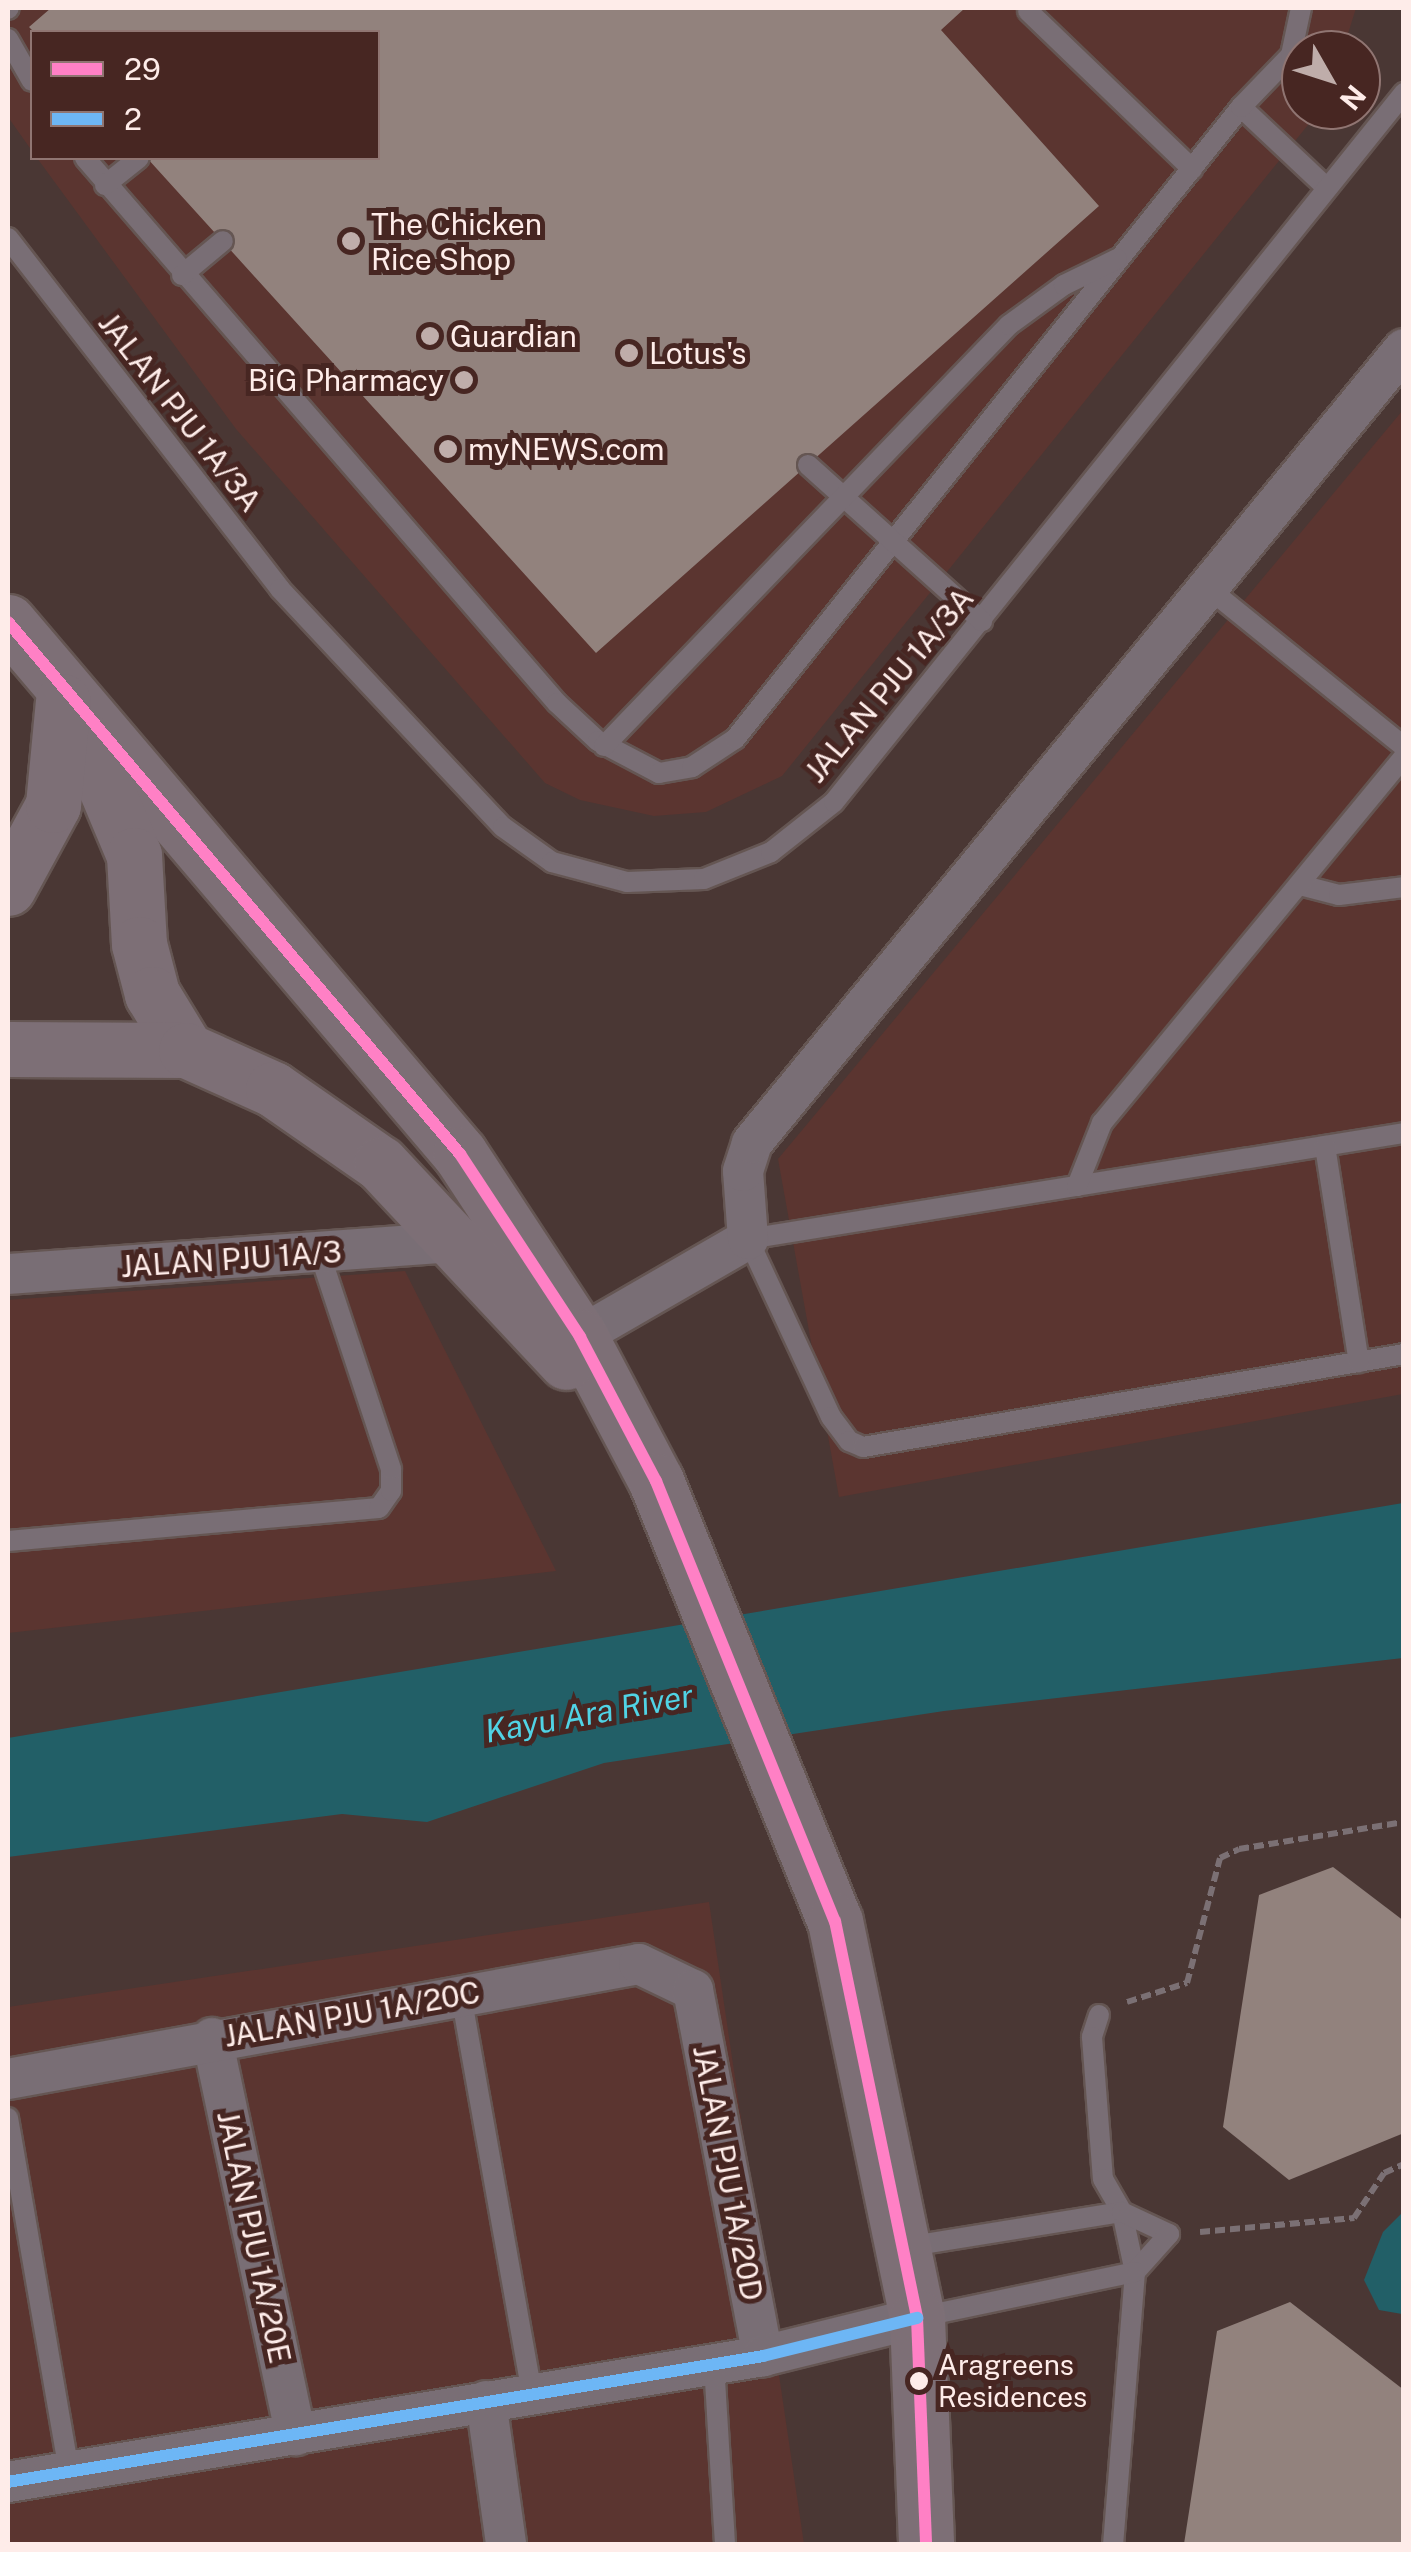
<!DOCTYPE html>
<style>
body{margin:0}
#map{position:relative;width:1411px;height:2552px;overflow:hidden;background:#4a3734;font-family:"Public Sans",sans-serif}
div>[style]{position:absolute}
.built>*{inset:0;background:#5b3530}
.water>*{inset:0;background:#225f67}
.building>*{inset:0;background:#92827d}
.path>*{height:6px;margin-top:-3px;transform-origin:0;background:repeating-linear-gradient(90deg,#7b7074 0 10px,transparent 0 15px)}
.roads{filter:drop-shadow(2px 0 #655653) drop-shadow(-2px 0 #655653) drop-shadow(0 2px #655653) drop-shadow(0 -2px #655653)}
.lane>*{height:20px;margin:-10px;padding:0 10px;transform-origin:10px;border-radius:10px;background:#796e75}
.street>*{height:40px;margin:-20px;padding:0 20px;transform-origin:20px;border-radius:20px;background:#796e75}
.secondary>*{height:55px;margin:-27.5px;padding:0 27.5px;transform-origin:27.5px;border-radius:27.5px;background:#7d6f76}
.bus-1>*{height:12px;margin:-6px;padding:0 6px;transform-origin:6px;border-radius:6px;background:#ff80c5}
.bus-2>*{height:12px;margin:-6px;padding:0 6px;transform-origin:6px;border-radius:6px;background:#6db6f5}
.dots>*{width:28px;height:28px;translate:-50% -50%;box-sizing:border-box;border:5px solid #472622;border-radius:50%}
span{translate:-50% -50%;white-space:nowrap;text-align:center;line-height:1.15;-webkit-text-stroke:10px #472622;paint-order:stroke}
.bus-label{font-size:28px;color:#feece9}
.left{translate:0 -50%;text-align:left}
.poi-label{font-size:30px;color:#feece9}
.right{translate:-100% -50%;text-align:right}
.street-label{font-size:30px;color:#feece9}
.water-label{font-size:32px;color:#50d3e5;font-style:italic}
.frame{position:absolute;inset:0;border:10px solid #feece9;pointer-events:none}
.legend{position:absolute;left:30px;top:30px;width:350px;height:130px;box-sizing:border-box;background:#472622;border:2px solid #907572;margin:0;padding:12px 18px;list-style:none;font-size:30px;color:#feece9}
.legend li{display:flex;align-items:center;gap:20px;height:50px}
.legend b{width:50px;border:2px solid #907572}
.north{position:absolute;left:1281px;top:30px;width:100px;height:100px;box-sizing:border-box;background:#472622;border:2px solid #907572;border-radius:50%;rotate:129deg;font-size:28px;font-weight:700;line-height:40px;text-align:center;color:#feece9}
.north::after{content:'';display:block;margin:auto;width:35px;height:45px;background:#bfadaa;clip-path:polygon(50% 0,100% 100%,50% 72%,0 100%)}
</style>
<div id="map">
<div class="built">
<i style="clip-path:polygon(8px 8px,1356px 8px,1343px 50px,1301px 50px,1301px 110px,1320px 110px,782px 776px,706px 812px,654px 816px,580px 800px,545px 783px,236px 429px,37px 158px,378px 158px,378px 32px,32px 32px,32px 151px,8px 117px)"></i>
<i style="clip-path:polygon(1403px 410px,1403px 1394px,839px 1497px,778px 1159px)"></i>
<i style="clip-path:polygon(405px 1271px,556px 1571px,8px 1633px,8px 1300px)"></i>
<i style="clip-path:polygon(709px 1902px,804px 2544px,8px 2544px,8px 2007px)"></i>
</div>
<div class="water">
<i style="clip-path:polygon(1403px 1503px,1403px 1658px,944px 1711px,604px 1763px,427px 1822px,342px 1814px,8px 1857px,8px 1738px)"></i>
<i style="clip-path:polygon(1403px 2212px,1404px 2314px,1402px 2314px,1379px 2310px,1364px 2280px,1383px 2232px)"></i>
</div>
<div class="building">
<i style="clip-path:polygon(51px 8px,965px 8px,941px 30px,1099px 206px,596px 653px,147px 158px,378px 158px,378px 32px,34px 32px,29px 27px)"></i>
<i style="clip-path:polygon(1333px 1867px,1404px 1921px,1404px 2133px,1289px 2180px,1223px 2127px,1259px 1895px)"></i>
<i style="clip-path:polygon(1290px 2302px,1404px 2390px,1404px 2544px,1184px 2544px,1217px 2331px)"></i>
</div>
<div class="path">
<i style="left:1127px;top:2002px;width:63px;rotate:-17.6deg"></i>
<i style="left:1187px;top:1983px;width:129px;rotate:-75.2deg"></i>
<i style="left:1220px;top:1858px;width:21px;rotate:-25deg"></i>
<i style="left:1239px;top:1849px;width:167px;rotate:-9.3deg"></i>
<i style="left:1200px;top:2232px;width:155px;rotate:-5.2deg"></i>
<i style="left:1354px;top:2218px;width:54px;rotate:-56.3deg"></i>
<i style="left:1384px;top:2173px;width:22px;rotate:-24deg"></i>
</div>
<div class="roads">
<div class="lane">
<i style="left:8px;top:9px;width:1px;rotate:-45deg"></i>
<i style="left:1028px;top:11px;width:228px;rotate:43.9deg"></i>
<i style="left:8px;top:39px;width:48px;rotate:60.3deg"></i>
<i style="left:1241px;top:107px;width:118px;rotate:43.3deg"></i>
<i style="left:85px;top:158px;width:721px;rotate:49.11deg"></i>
<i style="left:557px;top:703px;width:56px;rotate:42.8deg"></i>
<i style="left:598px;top:741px;width:69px;rotate:27.7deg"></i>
<i style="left:659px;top:773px;width:34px;rotate:-10deg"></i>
<i style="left:692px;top:767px;width:51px;rotate:-33.1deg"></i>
<i style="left:735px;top:739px;width:810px;rotate:-51.32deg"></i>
<i style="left:1241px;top:107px;width:72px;rotate:-46.1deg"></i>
<i style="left:1291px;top:55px;width:48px;rotate:-78deg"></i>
<i style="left:105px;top:185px;width:43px;rotate:-38.5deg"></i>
<i style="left:8px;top:238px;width:444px;rotate:52.2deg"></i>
<i style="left:280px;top:589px;width:326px;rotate:46.9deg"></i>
<i style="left:503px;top:827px;width:60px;rotate:35.5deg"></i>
<i style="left:552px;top:862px;width:78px;rotate:14.9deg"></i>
<i style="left:627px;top:882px;width:77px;rotate:-2.2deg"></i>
<i style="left:704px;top:879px;width:72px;rotate:-21.9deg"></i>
<i style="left:771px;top:852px;width:80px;rotate:-38.4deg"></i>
<i style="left:834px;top:802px;width:910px;rotate:-51.2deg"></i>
<i style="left:182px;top:275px;width:53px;rotate:-39.7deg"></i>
<i style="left:808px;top:465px;width:234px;rotate:41.9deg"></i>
<i style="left:1208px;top:588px;width:252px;rotate:39deg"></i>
<i style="left:604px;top:746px;width:584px;rotate:-46.11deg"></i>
<i style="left:1009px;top:325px;width:68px;rotate:-36deg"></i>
<i style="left:1064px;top:285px;width:59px;rotate:-26.1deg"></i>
<i style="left:1300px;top:885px;width:40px;rotate:14.4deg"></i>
<i style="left:1339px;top:895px;width:65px;rotate:-7deg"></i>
<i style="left:1404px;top:1133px;width:665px;rotate:170.82deg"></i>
<i style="left:748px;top:1239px;width:196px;rotate:65deg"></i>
<i style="left:831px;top:1417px;width:30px;rotate:53deg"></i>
<i style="left:849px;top:1441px;width:15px;rotate:23deg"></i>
<i style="left:863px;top:1447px;width:549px;rotate:-9.75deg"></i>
<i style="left:1325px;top:1146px;width:219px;rotate:81.1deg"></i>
<i style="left:1077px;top:1186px;width:68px;rotate:-68.4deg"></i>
<i style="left:1102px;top:1123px;width:475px;rotate:-50.5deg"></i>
<i style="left:8px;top:1541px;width:372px;rotate:-5.1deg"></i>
<i style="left:379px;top:1508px;width:21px;rotate:-55deg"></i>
<i style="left:391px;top:1491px;width:22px;rotate:-90deg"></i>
<i style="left:391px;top:1469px;width:226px;rotate:-108.3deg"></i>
<i style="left:461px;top:1995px;width:405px;rotate:79.9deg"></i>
<i style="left:1099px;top:2015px;width:23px;rotate:108deg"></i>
<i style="left:1092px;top:2037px;width:142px;rotate:85.6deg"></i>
<i style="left:1103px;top:2179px;width:38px;rotate:60deg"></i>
<i style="left:1122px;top:2212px;width:61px;rotate:77.8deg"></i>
<i style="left:1135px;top:2272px;width:273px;rotate:94.6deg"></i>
<i style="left:8px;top:2118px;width:359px;rotate:80.2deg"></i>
<i style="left:905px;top:2247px;width:220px;rotate:-9.2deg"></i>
<i style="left:1122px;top:2212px;width:52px;rotate:25.1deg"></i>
<i style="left:1169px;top:2234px;width:51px;rotate:131.8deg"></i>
<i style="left:1135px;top:2272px;width:220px;rotate:168.2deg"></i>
<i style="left:714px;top:2364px;width:180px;rotate:86.5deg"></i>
</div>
<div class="street">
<i style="left:8px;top:1274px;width:447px;rotate:-4.1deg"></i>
<i style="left:556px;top:1350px;width:222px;rotate:-30deg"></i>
<i style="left:748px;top:1239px;width:68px;rotate:-94.2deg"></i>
<i style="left:743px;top:1171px;width:29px;rotate:-72deg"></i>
<i style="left:752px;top:1143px;width:1027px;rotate:-50.61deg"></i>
<i style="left:212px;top:2038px;width:406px;rotate:78.1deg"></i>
<i style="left:8px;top:2079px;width:641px;rotate:-10.33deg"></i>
<i style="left:639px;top:1964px;width:60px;rotate:25.7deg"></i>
<i style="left:693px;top:1990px;width:373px;rotate:79.2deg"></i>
<i style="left:486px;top:2401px;width:144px;rotate:82deg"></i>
<i style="left:8px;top:2482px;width:765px;rotate:-9.47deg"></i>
<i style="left:763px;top:2356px;width:159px;rotate:-13.9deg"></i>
</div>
<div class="secondary">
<i style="left:8px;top:622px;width:698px;rotate:49.65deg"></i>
<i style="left:460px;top:1154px;width:219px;rotate:56.7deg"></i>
<i style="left:580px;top:1337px;width:163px;rotate:62.2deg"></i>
<i style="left:656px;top:1481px;width:475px;rotate:67.9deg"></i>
<i style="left:835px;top:1921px;width:405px;rotate:78.3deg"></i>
<i style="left:917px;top:2318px;width:226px;rotate:87.7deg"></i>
<i style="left:86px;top:741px;width:124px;rotate:67.2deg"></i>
<i style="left:134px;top:855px;width:89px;rotate:86.8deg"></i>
<i style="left:139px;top:944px;width:52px;rotate:75.4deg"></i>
<i style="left:152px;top:994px;width:66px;rotate:58.7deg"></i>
<i style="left:8px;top:888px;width:94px;rotate:-61.5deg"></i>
<i style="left:53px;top:805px;width:104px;rotate:-84.5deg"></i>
<i style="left:8px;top:1049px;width:178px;rotate:0.3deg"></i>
<i style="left:186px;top:1050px;width:95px;rotate:24.1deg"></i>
<i style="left:273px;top:1089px;width:131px;rotate:34.8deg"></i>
<i style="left:381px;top:1164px;width:271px;rotate:46.9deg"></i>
</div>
</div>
<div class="bus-1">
<i style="left:8px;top:622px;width:698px;rotate:49.65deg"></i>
<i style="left:460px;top:1154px;width:219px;rotate:56.7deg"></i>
<i style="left:580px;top:1337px;width:163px;rotate:62.2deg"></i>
<i style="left:656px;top:1481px;width:475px;rotate:67.9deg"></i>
<i style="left:835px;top:1921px;width:405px;rotate:78.3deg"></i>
<i style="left:917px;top:2318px;width:226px;rotate:87.7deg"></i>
</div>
<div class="bus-2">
<i style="left:8px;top:2482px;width:765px;rotate:-9.47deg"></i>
<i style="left:763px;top:2356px;width:159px;rotate:-13.9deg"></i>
</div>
<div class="dots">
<i style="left:351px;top:241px;background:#bfadaa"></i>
<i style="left:430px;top:336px;background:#bfadaa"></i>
<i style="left:629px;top:353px;background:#bfadaa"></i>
<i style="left:464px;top:380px;background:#bfadaa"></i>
<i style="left:448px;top:449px;background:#bfadaa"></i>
<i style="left:919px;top:2381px;background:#feece9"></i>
</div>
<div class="bus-label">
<span class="left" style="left:938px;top:2381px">Aragreens<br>Residences</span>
</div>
<div class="poi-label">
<span class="left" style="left:371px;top:241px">The Chicken<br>Rice Shop</span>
<span class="left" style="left:450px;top:336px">Guardian</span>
<span class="left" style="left:649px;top:353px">Lotus's</span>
<span class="right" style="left:444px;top:380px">BiG Pharmacy</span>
<span class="left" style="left:468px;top:449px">myNEWS.com</span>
</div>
<div class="street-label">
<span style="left:180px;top:412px;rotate:52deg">JALAN PJU 1A/3A</span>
<span style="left:889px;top:685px;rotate:-50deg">JALAN PJU 1A/3A</span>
<span style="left:231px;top:1259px;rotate:-4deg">JALAN PJU 1A/3</span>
<span style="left:352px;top:2014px;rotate:-10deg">JALAN PJU 1A/20C</span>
<span style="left:728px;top:2173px;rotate:79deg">JALAN PJU 1A/20D</span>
<span style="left:254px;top:2237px;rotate:78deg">JALAN PJU 1A/20E</span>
</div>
<div class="water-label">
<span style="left:589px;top:1714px;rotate:-10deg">Kayu Ara River</span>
</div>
<div class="frame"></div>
<ul class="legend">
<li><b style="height:12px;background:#ff80c5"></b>29</li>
<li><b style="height:12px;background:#6db6f5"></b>2</li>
</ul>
<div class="north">N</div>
</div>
